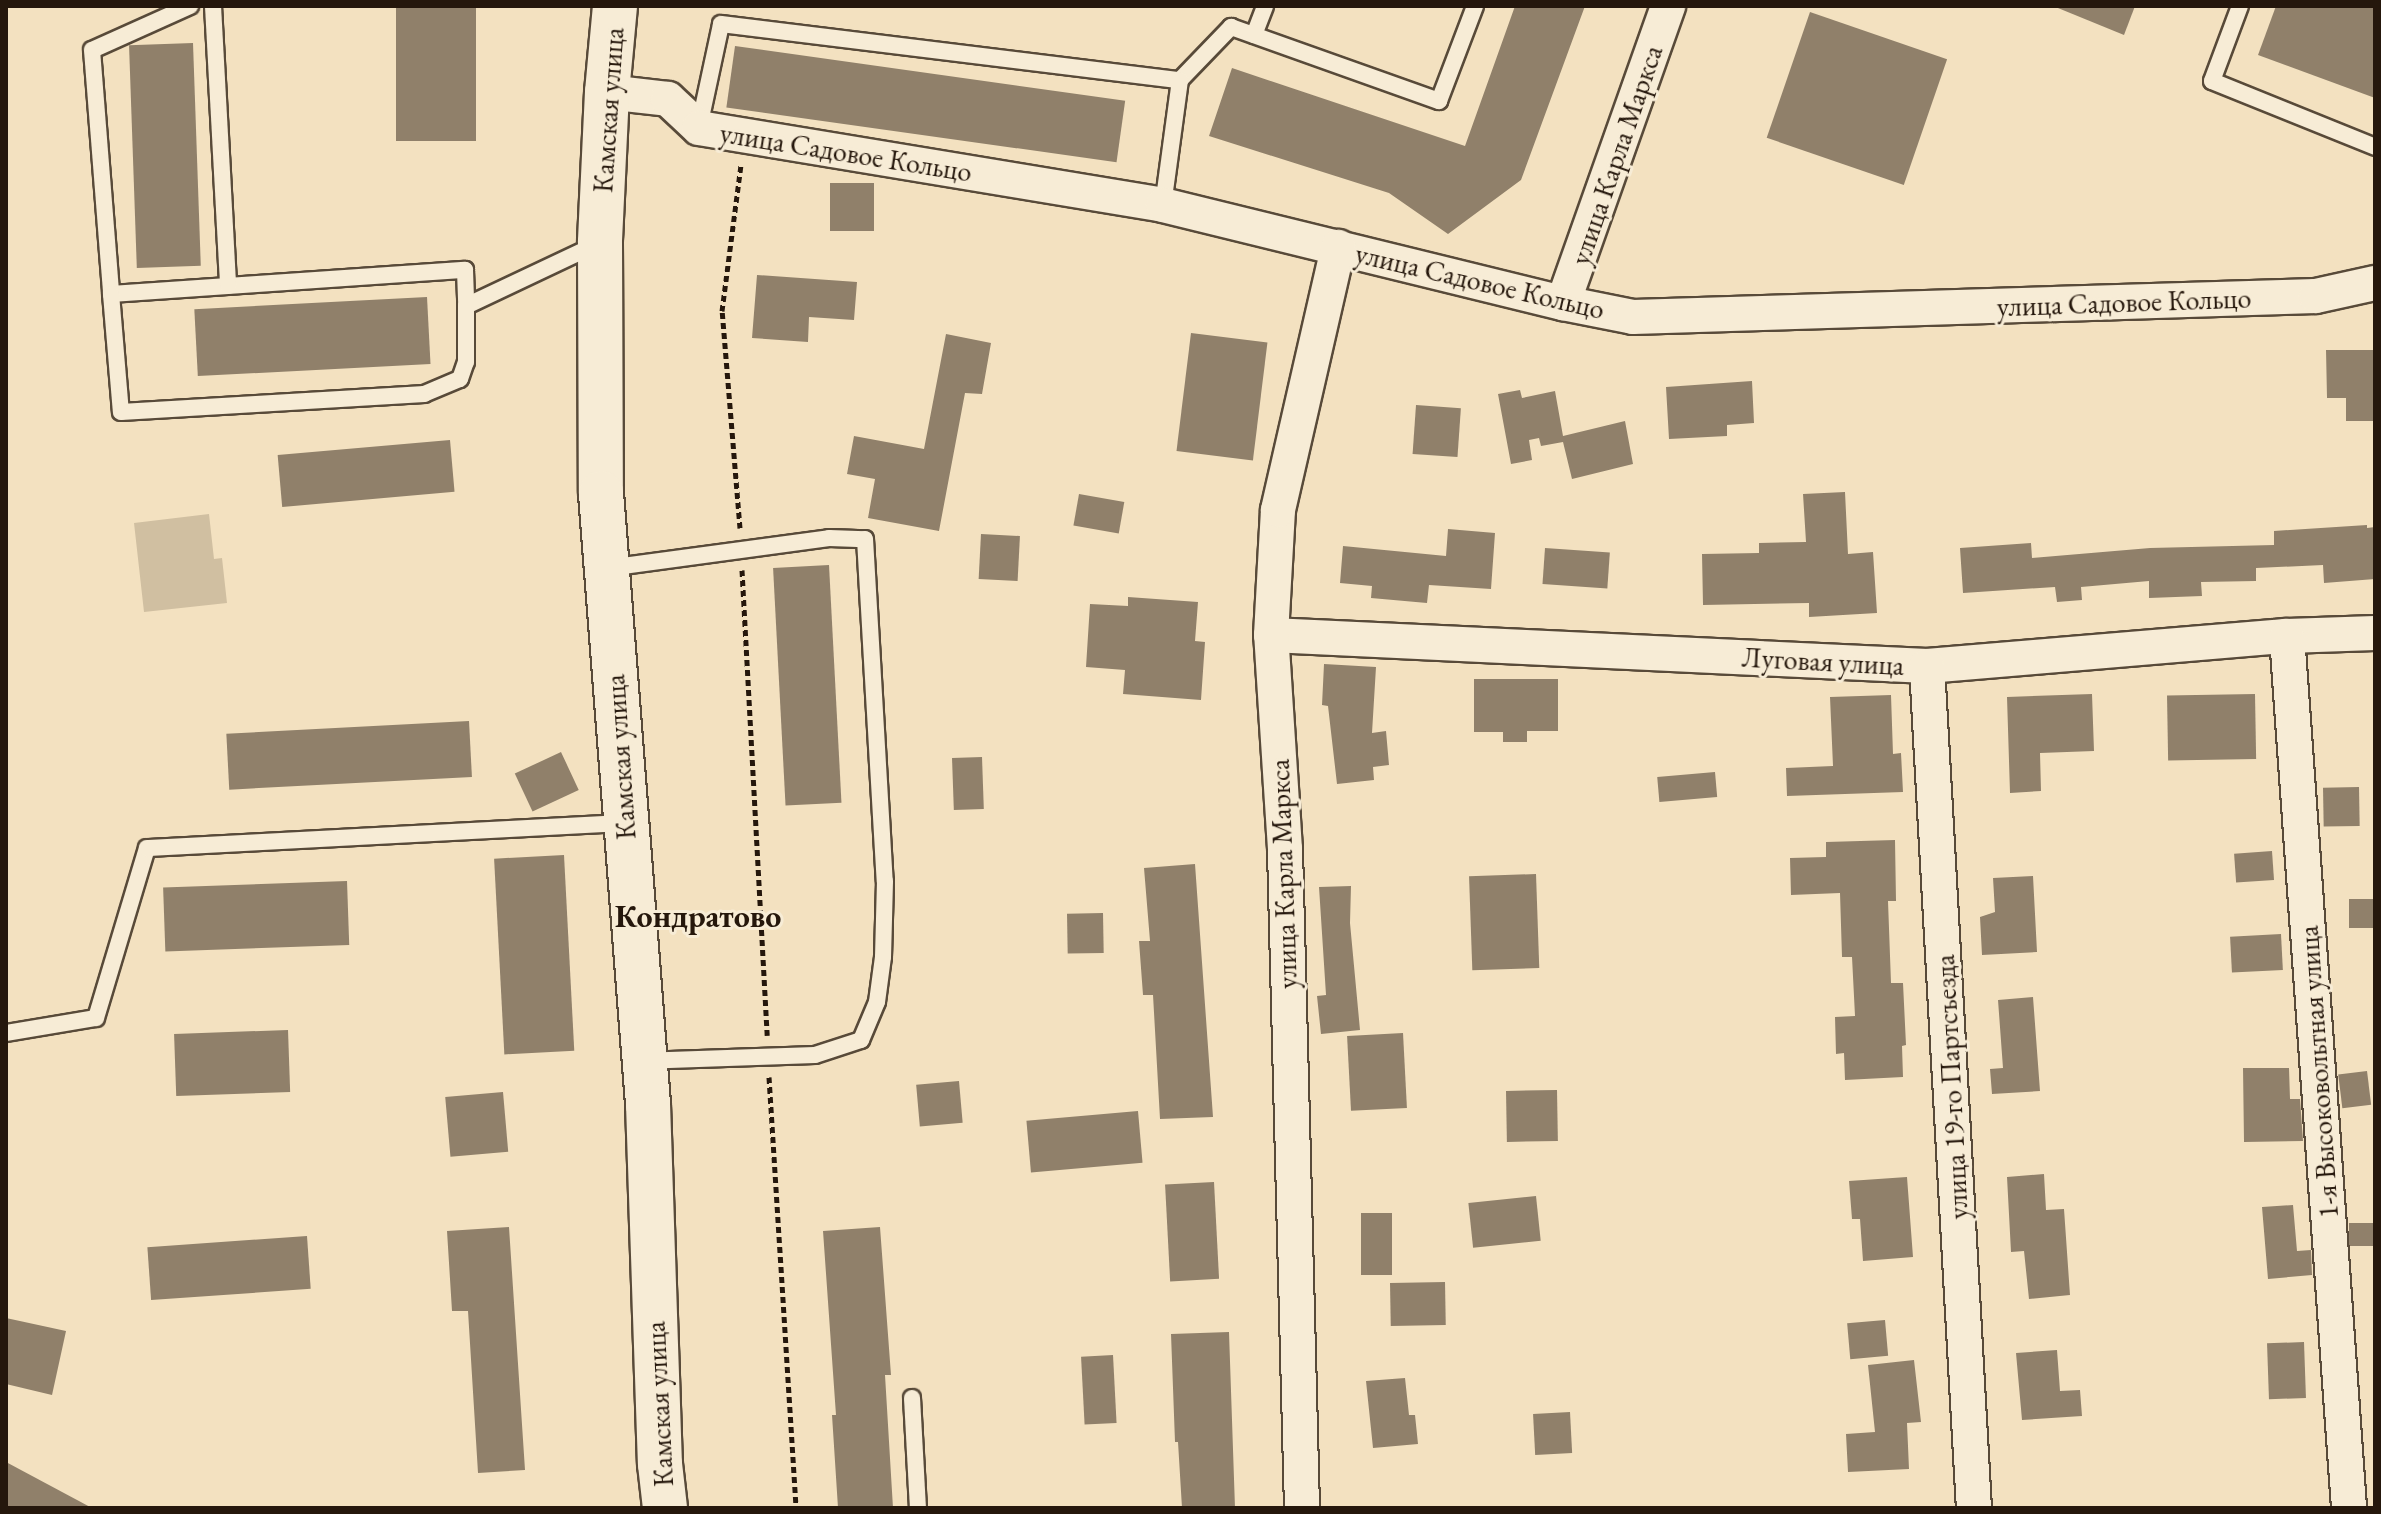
<!DOCTYPE html>
<meta charset="utf-8">
<style>
body{margin:0}
#map{position:relative;width:2381px;height:1514px;overflow:hidden;background:#f3e1c0;font-family:"EB Garamond",serif}
div>[style]{position:absolute}
.green>*{inset:0;background:#d0bfa1}
.building>*{inset:0;background:#90806a;transform-origin:0 0}
.path>*{height:5px;margin-top:-2.5px;transform-origin:0;background:repeating-linear-gradient(90deg,#25170c 0 6px,transparent 0 10px)}
.roads{filter:drop-shadow(2px 0 #584a39) drop-shadow(-2px 0 #584a39) drop-shadow(0 2px #584a39) drop-shadow(0 -2px #584a39)}
.lane>*{height:16px;margin:-8px;padding:0 8px;transform-origin:8px;border-radius:8px;background:#f7ecd6}
.street>*{height:34px;margin:-17px;padding:0 17px;transform-origin:17px;border-radius:17px;background:#f7ecd6}
.secondary>*{height:44px;margin:-22px;padding:0 22px;transform-origin:22px;border-radius:22px;background:#f7ecd6}
span{translate:-50% -50%;white-space:nowrap;text-align:center;line-height:1.15;-webkit-text-stroke:6px #f7ecd6;paint-order:stroke}
.street-label{font-size:28px;color:#25170c}
.quarter-label{font-size:32px;color:#25170c;font-weight:700}
.frame{position:absolute;inset:0;border:8px solid #25170c;pointer-events:none}
</style>
<div id="map">
<div class="green">
<i style="clip-path:polygon(209px 514px,214px 559px,222px 558px,227px 603px,144px 612px,134px 523px)"></i>
</div>
<div class="building">
<i style="left:396px;top:6px;width:80px;height:135px"></i>
<i style="clip-path:polygon(1515px 6px,1585px 6px,1521px 180px,1448px 234px,1389px 193px,1209px 136px,1232px 68px,1465px 146px)"></i>
<i style="clip-path:polygon(2053px 6px,2135px 6px,2124px 35px)"></i>
<i style="clip-path:polygon(2276px 6px,2375px 6px,2375px 98px,2258px 55px)"></i>
<i style="left:1810px;top:12px;width:145px;height:133px;rotate:19deg"></i>
<i style="left:193px;top:43px;width:223px;height:64px;rotate:88deg"></i>
<i style="left:735px;top:46px;width:394px;height:62px;rotate:8deg"></i>
<i style="left:874px;top:183px;width:48px;height:44px;rotate:90deg"></i>
<i style="clip-path:polygon(757px 275px,857px 282px,854px 320px,809px 317px,808px 342px,752px 338px)"></i>
<i style="left:427px;top:297px;width:67px;height:233px;rotate:87deg"></i>
<i style="left:1191px;top:333px;width:77px;height:119px;rotate:7deg"></i>
<i style="clip-path:polygon(946px 334px,991px 343px,982px 394px,965px 393px,939px 531px,868px 518px,875px 479px,847px 474px,854px 436px,924px 449px)"></i>
<i style="clip-path:polygon(2326px 350px,2375px 350px,2375px 421px,2346px 421px,2346px 398px,2327px 398px)"></i>
<i style="clip-path:polygon(1752px 381px,1754px 423px,1727px 425px,1727px 436px,1669px 439px,1666px 387px)"></i>
<i style="clip-path:polygon(1520px 390px,1522px 398px,1555px 391px,1563px 436px,1625px 421px,1633px 464px,1572px 479px,1563px 442px,1541px 446px,1539px 438px,1529px 440px,1532px 460px,1511px 464px,1498px 394px)"></i>
<i style="left:1416px;top:405px;width:45px;height:49px;rotate:4deg"></i>
<i style="left:450px;top:440px;width:52px;height:173px;rotate:85deg"></i>
<i style="clip-path:polygon(1845px 492px,1848px 554px,1873px 552px,1877px 613px,1809px 617px,1809px 603px,1703px 605px,1702px 554px,1759px 553px,1759px 543px,1806px 542px,1803px 494px)"></i>
<i style="left:1079px;top:494px;width:46px;height:32px;rotate:10deg"></i>
<i style="clip-path:polygon(2367px 525px,2367px 528px,2375px 527px,2375px 579px,2324px 583px,2323px 565px,2256px 568px,2256px 581px,2201px 582px,2202px 596px,2149px 598px,2149px 581px,2081px 587px,2082px 600px,2057px 602px,2055px 587px,1963px 593px,1960px 548px,2031px 543px,2032px 558px,2150px 548px,2274px 545px,2274px 531px)"></i>
<i style="clip-path:polygon(1448px 529px,1495px 533px,1491px 589px,1429px 585px,1427px 603px,1371px 598px,1372px 586px,1340px 583px,1343px 546px,1446px 556px)"></i>
<i style="left:981px;top:534px;width:39px;height:45px;rotate:3deg"></i>
<i style="left:1545px;top:548px;width:65px;height:36px;rotate:4deg"></i>
<i style="left:829px;top:565px;width:238px;height:56px;rotate:87deg"></i>
<i style="clip-path:polygon(1128px 597px,1198px 602px,1195px 641px,1205px 642px,1201px 700px,1123px 694px,1125px 670px,1086px 667px,1090px 604px,1128px 606px)"></i>
<i style="clip-path:polygon(1324px 664px,1376px 667px,1372px 733px,1386px 731px,1389px 765px,1373px 767px,1374px 780px,1337px 784px,1328px 706px,1322px 705px)"></i>
<i style="clip-path:polygon(1474px 679px,1558px 679px,1558px 731px,1527px 731px,1527px 742px,1503px 742px,1503px 732px,1474px 732px)"></i>
<i style="clip-path:polygon(2092px 694px,2094px 751px,2040px 753px,2041px 791px,2010px 793px,2007px 697px)"></i>
<i style="left:2255px;top:694px;width:65px;height:88px;rotate:89deg"></i>
<i style="clip-path:polygon(1891px 695px,1893px 754px,1901px 753px,1903px 792px,1787px 796px,1786px 768px,1833px 766px,1830px 697px)"></i>
<i style="left:469px;top:721px;width:56px;height:243px;rotate:87deg"></i>
<i style="left:561px;top:752px;width:42px;height:51px;rotate:65deg"></i>
<i style="left:982px;top:757px;width:52px;height:30px;rotate:88deg"></i>
<i style="left:1715px;top:772px;width:25px;height:58px;rotate:85deg"></i>
<i style="left:2359px;top:787px;width:39px;height:36px;rotate:89deg"></i>
<i style="clip-path:polygon(1895px 840px,1896px 901px,1888px 901px,1891px 983px,1903px 983px,1906px 1045px,1902px 1046px,1903px 1077px,1845px 1080px,1844px 1053px,1836px 1054px,1835px 1017px,1855px 1016px,1852px 957px,1842px 957px,1840px 893px,1791px 895px,1790px 858px,1826px 857px,1826px 842px)"></i>
<i style="left:2272px;top:851px;width:29px;height:38px;rotate:86deg"></i>
<i style="left:564px;top:855px;width:196px;height:70px;rotate:87deg"></i>
<i style="clip-path:polygon(1195px 864px,1213px 1117px,1160px 1119px,1153px 995px,1143px 995px,1139px 941px,1150px 941px,1144px 868px)"></i>
<i style="left:1536px;top:874px;width:94px;height:67px;rotate:88deg"></i>
<i style="clip-path:polygon(2033px 876px,2037px 952px,1982px 955px,1980px 917px,1995px 912px,1993px 878px)"></i>
<i style="left:347px;top:881px;width:64px;height:184px;rotate:88deg"></i>
<i style="clip-path:polygon(1351px 886px,1350px 923px,1360px 1030px,1321px 1034px,1317px 996px,1326px 995px,1319px 887px)"></i>
<i style="left:2375px;top:899px;width:29px;height:26px;rotate:90deg"></i>
<i style="left:1103px;top:913px;width:40px;height:36px;rotate:89deg"></i>
<i style="left:2281px;top:934px;width:36px;height:51px;rotate:87deg"></i>
<i style="clip-path:polygon(2033px 997px,2040px 1091px,1992px 1094px,1990px 1069px,2003px 1068px,1998px 1000px)"></i>
<i style="left:288px;top:1030px;width:62px;height:114px;rotate:88deg"></i>
<i style="left:1403px;top:1033px;width:75px;height:56px;rotate:87deg"></i>
<i style="clip-path:polygon(2243px 1068px,2289px 1068px,2290px 1099px,2300px 1099px,2303px 1141px,2244px 1142px)"></i>
<i style="left:2367px;top:1071px;width:34px;height:29px;rotate:83deg"></i>
<i style="left:959px;top:1081px;width:42px;height:43px;rotate:85deg"></i>
<i style="left:1557px;top:1090px;width:51px;height:51px;rotate:89deg"></i>
<i style="left:503px;top:1092px;width:60px;height:58px;rotate:85deg"></i>
<i style="left:1138px;top:1111px;width:52px;height:112px;rotate:85deg"></i>
<i style="clip-path:polygon(2044px 1174px,2046px 1210px,2064px 1209px,2070px 1295px,2029px 1299px,2024px 1251px,2011px 1252px,2007px 1177px)"></i>
<i style="clip-path:polygon(1907px 1177px,1913px 1257px,1863px 1261px,1860px 1219px,1852px 1219px,1849px 1181px)"></i>
<i style="left:1214px;top:1182px;width:97px;height:49px;rotate:87deg"></i>
<i style="left:1536px;top:1196px;width:45px;height:68px;rotate:84deg"></i>
<i style="clip-path:polygon(2293px 1205px,2297px 1251px,2311px 1250px,2312px 1275px,2268px 1279px,2262px 1207px)"></i>
<i style="left:1361px;top:1213px;width:31px;height:62px"></i>
<i style="left:2375px;top:1223px;width:23px;height:26px;rotate:90deg"></i>
<i style="clip-path:polygon(509px 1227px,525px 1470px,478px 1473px,468px 1311px,452px 1311px,447px 1231px)"></i>
<i style="clip-path:polygon(880px 1227px,891px 1375px,885px 1375px,893px 1508px,838px 1508px,832px 1415px,836px 1415px,823px 1231px)"></i>
<i style="left:307px;top:1236px;width:53px;height:160px;rotate:86deg"></i>
<i style="left:1445px;top:1282px;width:43px;height:55px;rotate:89deg"></i>
<i style="clip-path:polygon(6px 1318px,66px 1331px,52px 1395px,6px 1384px)"></i>
<i style="left:1885px;top:1320px;width:36px;height:38px;rotate:85deg"></i>
<i style="clip-path:polygon(1229px 1332px,1235px 1508px,1182px 1508px,1178px 1442px,1175px 1442px,1171px 1334px)"></i>
<i style="left:2304px;top:1342px;width:56px;height:37px;rotate:88deg"></i>
<i style="clip-path:polygon(2057px 1350px,2060px 1391px,2080px 1390px,2082px 1416px,2022px 1420px,2016px 1353px)"></i>
<i style="left:1113px;top:1355px;width:68px;height:32px;rotate:87deg"></i>
<i style="clip-path:polygon(1914px 1360px,1921px 1422px,1907px 1423px,1909px 1469px,1848px 1472px,1846px 1434px,1875px 1432px,1868px 1365px)"></i>
<i style="clip-path:polygon(1405px 1378px,1409px 1415px,1415px 1415px,1418px 1444px,1373px 1448px,1366px 1381px)"></i>
<i style="left:1570px;top:1412px;width:41px;height:37px;rotate:87deg"></i>
<i style="clip-path:polygon(6px 1462px,92px 1508px,6px 1508px)"></i>
</div>
<div class="path">
<i style="left:740px;top:528px;width:218px;rotate:-94.7deg"></i>
<i style="left:722px;top:311px;width:148px;rotate:-82.6deg"></i>
<i style="left:742px;top:570px;width:466px;rotate:86.9deg"></i>
<i style="left:769px;top:1077px;width:432px;rotate:86.4deg"></i>
</div>
<div class="roads">
<div class="lane">
<i style="left:190px;top:6px;width:107px;rotate:155.8deg"></i>
<i style="left:92px;top:50px;width:245px;rotate:85.5deg"></i>
<i style="left:111px;top:294px;width:355px;rotate:-3.9deg"></i>
<i style="left:465px;top:270px;width:36px;rotate:88deg"></i>
<i style="left:466px;top:306px;width:143px;rotate:-25.3deg"></i>
<i style="left:213px;top:6px;width:280px;rotate:86.9deg"></i>
<i style="left:2240px;top:6px;width:80px;rotate:110.5deg"></i>
<i style="left:2212px;top:81px;width:176px;rotate:22deg"></i>
<i style="left:1254px;top:35px;width:31px;rotate:-69deg"></i>
<i style="left:1180px;top:80px;width:74px;rotate:-46.1deg"></i>
<i style="left:1231px;top:27px;width:221px;rotate:19.6deg"></i>
<i style="left:1439px;top:101px;width:102px;rotate:-69.2deg"></i>
<i style="left:699px;top:127px;width:105px;rotate:-77.9deg"></i>
<i style="left:721px;top:24px;width:462px;rotate:7deg"></i>
<i style="left:1180px;top:80px;width:126px;rotate:97.7deg"></i>
<i style="left:111px;top:294px;width:118px;rotate:85.2deg"></i>
<i style="left:121px;top:412px;width:304px;rotate:-3.4deg"></i>
<i style="left:424px;top:394px;width:39px;rotate:-23deg"></i>
<i style="left:460px;top:379px;width:18px;rotate:-71deg"></i>
<i style="left:466px;top:362px;width:56px;rotate:-90deg"></i>
<i style="left:608px;top:568px;width:223px;rotate:-7.7deg"></i>
<i style="left:829px;top:538px;width:36px;rotate:2deg"></i>
<i style="left:865px;top:539px;width:343px;rotate:86.7deg"></i>
<i style="left:885px;top:881px;width:76px;rotate:91.5deg"></i>
<i style="left:883px;top:957px;width:45px;rotate:97.6deg"></i>
<i style="left:877px;top:1002px;width:41px;rotate:112.8deg"></i>
<i style="left:861px;top:1040px;width:48px;rotate:161.9deg"></i>
<i style="left:815px;top:1055px;width:168px;rotate:178deg"></i>
<i style="left:6px;top:1033px;width:91px;rotate:-9.5deg"></i>
<i style="left:96px;top:1018px;width:177px;rotate:-73.3deg"></i>
<i style="left:147px;top:848px;width:478px;rotate:-3deg"></i>
<i style="left:912px;top:1398px;width:110px;rotate:86.9deg"></i>
</div>
<div class="street">
<i style="left:607px;top:92px;width:61px;rotate:6.5deg"></i>
<i style="left:668px;top:99px;width:42px;rotate:43.1deg"></i>
<i style="left:699px;top:128px;width:470px;rotate:9.4deg"></i>
<i style="left:1163px;top:205px;width:412px;rotate:13.8deg"></i>
<i style="left:1563px;top:303px;width:71px;rotate:11.3deg"></i>
<i style="left:1633px;top:317px;width:683px;rotate:-1.76deg"></i>
<i style="left:2316px;top:296px;width:60px;rotate:-12.4deg"></i>
<i style="left:1563px;top:303px;width:315px;rotate:-70.5deg"></i>
<i style="left:1271px;top:635px;width:657px;rotate:2.71deg"></i>
<i style="left:1927px;top:666px;width:361px;rotate:-4.8deg"></i>
<i style="left:2287px;top:636px;width:88px;rotate:-2deg"></i>
<i style="left:2287px;top:636px;width:874px;rotate:85.93deg"></i>
<i style="left:1927px;top:666px;width:843px;rotate:86.81deg"></i>
<i style="left:1302px;top:1508px;width:659px;rotate:-91.48deg"></i>
<i style="left:1285px;top:849px;width:214px;rotate:-93.7deg"></i>
<i style="left:1271px;top:635px;width:125px;rotate:-86.8deg"></i>
<i style="left:1278px;top:510px;width:270px;rotate:-77.1deg"></i>
</div>
<div class="secondary">
<i style="left:615px;top:6px;width:86px;rotate:95.3deg"></i>
<i style="left:607px;top:92px;width:151px;rotate:92.7deg"></i>
<i style="left:600px;top:243px;width:250px;rotate:89.8deg"></i>
<i style="left:601px;top:493px;width:613px;rotate:85.6deg"></i>
<i style="left:648px;top:1104px;width:360px;rotate:88.1deg"></i>
<i style="left:660px;top:1464px;width:44px;rotate:83.5deg"></i>
</div>
</div>
<div class="street-label">
<span style="left:608px;top:110px;rotate:-86deg">Камская улица</span>
<span style="left:846px;top:152px;rotate:9deg">улица Садовое Кольцо</span>
<span style="left:1616px;top:155px;rotate:-71deg">улица Карла Маркса</span>
<span style="left:1480px;top:281px;rotate:13deg">улица Садовое Кольцо</span>
<span style="left:2124px;top:302px;rotate:-2deg">улица Садовое Кольцо</span>
<span style="left:1823px;top:661px;rotate:3deg">Луговая улица</span>
<span style="left:620px;top:757px;rotate:-94deg">Камская улица</span>
<span style="left:1283px;top:874px;rotate:-92deg">улица Карла Маркса</span>
<span style="left:2318px;top:1072px;rotate:-94deg">1-я Высоковольтная улица</span>
<span style="left:1951px;top:1087px;rotate:-93deg">улица 19-го Партсъезда</span>
<span style="left:659px;top:1404px;rotate:-93deg">Камская улица</span>
</div>
<div class="quarter-label">
<span style="left:698px;top:916px">Кондратово</span>
</div>
<div class="frame"></div>
</div>
